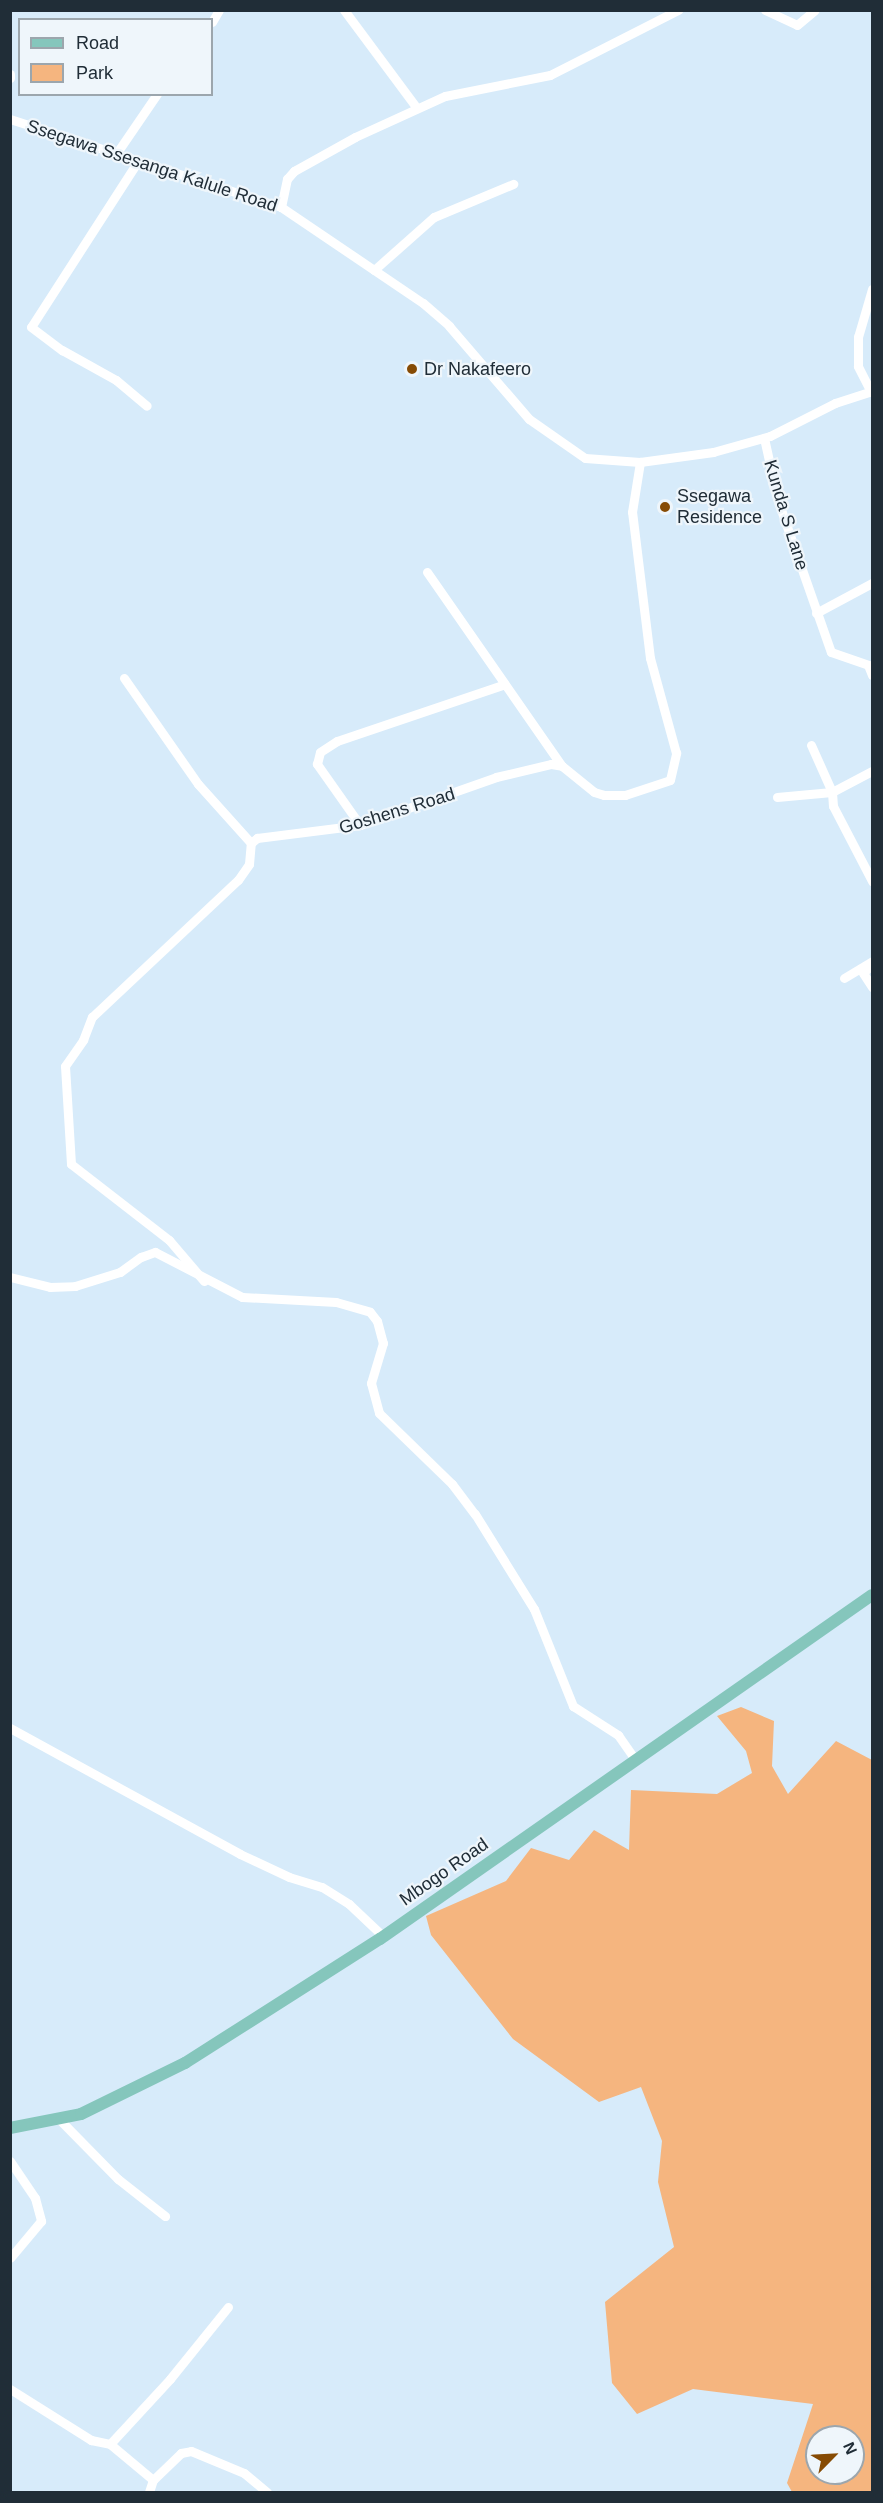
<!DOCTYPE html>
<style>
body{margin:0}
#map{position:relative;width:883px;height:2503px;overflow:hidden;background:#d7ebfa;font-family:Helvetica,sans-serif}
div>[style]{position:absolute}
.green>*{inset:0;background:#f5b57f}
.minor>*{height:9px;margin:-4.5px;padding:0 4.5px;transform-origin:4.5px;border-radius:4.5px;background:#fff}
.major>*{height:12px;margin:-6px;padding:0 6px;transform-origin:6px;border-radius:6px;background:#85c6bc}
.dots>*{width:16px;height:16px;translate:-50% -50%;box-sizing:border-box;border:3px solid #eff6fb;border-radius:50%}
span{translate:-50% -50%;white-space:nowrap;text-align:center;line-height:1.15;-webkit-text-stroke:4.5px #eff6fb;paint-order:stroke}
.street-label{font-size:18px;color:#202d37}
.poi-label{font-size:18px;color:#202d37}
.left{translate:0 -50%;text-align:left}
.frame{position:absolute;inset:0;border:12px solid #202d37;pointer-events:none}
.legend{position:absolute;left:18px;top:18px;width:195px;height:78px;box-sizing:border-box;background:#eff6fb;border:2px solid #9ca6ad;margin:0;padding:8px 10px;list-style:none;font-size:18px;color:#202d37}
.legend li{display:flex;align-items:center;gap:12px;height:30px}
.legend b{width:30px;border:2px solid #9ca6ad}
.north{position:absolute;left:805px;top:2425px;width:60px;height:60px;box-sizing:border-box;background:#eff6fb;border:2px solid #9ca6ad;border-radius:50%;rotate:66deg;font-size:16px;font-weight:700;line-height:24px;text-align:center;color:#202d37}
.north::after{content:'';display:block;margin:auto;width:21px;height:27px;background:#864b04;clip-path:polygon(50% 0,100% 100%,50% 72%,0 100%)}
</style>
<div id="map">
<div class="green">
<i style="clip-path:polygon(evenodd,741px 1707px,774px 1721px,772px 1766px,788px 1794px,836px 1741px,872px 1760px,872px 2492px,792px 2492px,787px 2483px,813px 2404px,693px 2389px,637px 2414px,612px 2383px,605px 2302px,674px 2247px,658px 2182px,662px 2141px,641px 2087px,599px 2102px,513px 2039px,431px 1935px,426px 1916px,506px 1881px,531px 1848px,569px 1860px,594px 1830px,629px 1850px,631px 1790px,717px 1794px,752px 1773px,746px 1751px,717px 1716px,741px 1707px,817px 2437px,853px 2437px,853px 2473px,817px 2473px,817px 2437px)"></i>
</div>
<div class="minor">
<i style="left:344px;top:10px;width:121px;rotate:53.4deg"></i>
<i style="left:765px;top:10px;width:35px;rotate:25deg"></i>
<i style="left:797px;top:25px;width:23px;rotate:-40deg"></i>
<i style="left:212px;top:22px;width:14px;rotate:-60deg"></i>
<i style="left:10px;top:74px;width:4px;rotate:90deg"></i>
<i style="left:10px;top:119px;width:285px;rotate:18deg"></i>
<i style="left:281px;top:207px;width:171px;rotate:34.1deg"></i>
<i style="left:423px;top:303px;width:35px;rotate:41deg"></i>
<i style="left:449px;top:326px;width:123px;rotate:49.3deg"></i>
<i style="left:529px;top:419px;width:68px;rotate:34.9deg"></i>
<i style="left:585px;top:458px;width:55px;rotate:4.2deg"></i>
<i style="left:640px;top:462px;width:74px;rotate:-7.8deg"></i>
<i style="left:713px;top:452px;width:59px;rotate:-15.7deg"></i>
<i style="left:770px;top:436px;width:73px;rotate:-26.9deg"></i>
<i style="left:835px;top:403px;width:39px;rotate:-18deg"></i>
<i style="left:116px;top:154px;width:73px;rotate:-55.7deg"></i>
<i style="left:138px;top:161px;width:197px;rotate:122.8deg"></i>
<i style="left:31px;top:327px;width:39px;rotate:37deg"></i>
<i style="left:62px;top:350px;width:62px;rotate:29.1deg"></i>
<i style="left:116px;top:380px;width:40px;rotate:40deg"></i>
<i style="left:281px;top:207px;width:29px;rotate:-78deg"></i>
<i style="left:287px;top:179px;width:11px;rotate:-49deg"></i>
<i style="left:294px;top:171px;width:70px;rotate:-29.1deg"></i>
<i style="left:355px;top:137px;width:99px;rotate:-24.5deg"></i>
<i style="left:445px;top:96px;width:107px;rotate:-11.3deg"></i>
<i style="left:550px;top:75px;width:144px;rotate:-26.9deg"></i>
<i style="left:374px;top:270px;width:80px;rotate:-41.5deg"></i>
<i style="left:434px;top:217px;width:86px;rotate:-22.7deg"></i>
<i style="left:871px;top:392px;width:29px;rotate:-117deg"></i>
<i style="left:858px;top:366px;width:29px;rotate:-90deg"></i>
<i style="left:858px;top:337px;width:50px;rotate:-73.7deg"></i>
<i style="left:764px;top:438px;width:65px;rotate:77.5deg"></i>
<i style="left:778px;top:501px;width:160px;rotate:70.7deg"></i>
<i style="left:831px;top:652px;width:39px;rotate:19deg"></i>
<i style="left:868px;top:665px;width:11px;rotate:68deg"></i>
<i style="left:427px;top:572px;width:236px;rotate:55.2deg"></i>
<i style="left:816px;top:613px;width:64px;rotate:-28.2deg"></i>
<i style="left:124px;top:678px;width:129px;rotate:55.1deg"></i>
<i style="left:198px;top:784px;width:79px;rotate:48.1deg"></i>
<i style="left:811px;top:745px;width:51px;rotate:65.9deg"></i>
<i style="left:832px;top:792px;width:14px;rotate:86deg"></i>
<i style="left:833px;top:806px;width:85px;rotate:62.5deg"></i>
<i style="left:777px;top:797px;width:55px;rotate:-5.2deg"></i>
<i style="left:832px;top:792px;width:45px;rotate:-27.7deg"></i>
<i style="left:360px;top:825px;width:75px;rotate:-125.2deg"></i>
<i style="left:317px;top:764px;width:12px;rotate:-76deg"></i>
<i style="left:320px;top:752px;width:20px;rotate:-33deg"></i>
<i style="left:337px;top:741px;width:177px;rotate:-18.7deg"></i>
<i style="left:871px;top:965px;width:11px;rotate:135deg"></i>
<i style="left:863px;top:973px;width:17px;rotate:57deg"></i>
<i style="left:844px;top:978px;width:33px;rotate:-31deg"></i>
<i style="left:10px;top:1277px;width:41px;rotate:14deg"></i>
<i style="left:50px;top:1287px;width:25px;rotate:-2deg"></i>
<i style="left:75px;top:1286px;width:47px;rotate:-17.3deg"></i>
<i style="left:120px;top:1272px;width:26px;rotate:-36deg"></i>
<i style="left:141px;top:1257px;width:15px;rotate:-20deg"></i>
<i style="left:155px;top:1252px;width:98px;rotate:27.3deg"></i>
<i style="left:242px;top:1297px;width:94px;rotate:3deg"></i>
<i style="left:336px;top:1302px;width:35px;rotate:16deg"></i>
<i style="left:370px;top:1312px;width:11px;rotate:52deg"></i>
<i style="left:377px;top:1321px;width:23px;rotate:75deg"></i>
<i style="left:383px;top:1343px;width:42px;rotate:106.7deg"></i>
<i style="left:371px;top:1383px;width:31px;rotate:75deg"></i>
<i style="left:379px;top:1413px;width:102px;rotate:44.2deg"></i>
<i style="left:452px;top:1484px;width:38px;rotate:53deg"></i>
<i style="left:475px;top:1514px;width:112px;rotate:58.2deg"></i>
<i style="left:534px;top:1609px;width:105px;rotate:68.1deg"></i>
<i style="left:573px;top:1706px;width:54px;rotate:32.8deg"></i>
<i style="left:618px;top:1735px;width:29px;rotate:55deg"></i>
<i style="left:204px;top:1281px;width:54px;rotate:-130.5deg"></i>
<i style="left:169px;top:1240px;width:124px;rotate:-142.2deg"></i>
<i style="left:71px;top:1164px;width:98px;rotate:-93.5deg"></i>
<i style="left:65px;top:1066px;width:32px;rotate:-55deg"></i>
<i style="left:83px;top:1040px;width:25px;rotate:-69deg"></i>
<i style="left:92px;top:1017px;width:200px;rotate:-43.2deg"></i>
<i style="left:238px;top:880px;width:19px;rotate:-55deg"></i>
<i style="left:249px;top:864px;width:21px;rotate:-85deg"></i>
<i style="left:251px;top:843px;width:8px;rotate:-40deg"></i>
<i style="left:257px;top:838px;width:104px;rotate:-7.2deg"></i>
<i style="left:360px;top:825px;width:144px;rotate:-19.4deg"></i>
<i style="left:496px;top:777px;width:57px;rotate:-13.3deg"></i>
<i style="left:551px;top:764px;width:11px;rotate:10deg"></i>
<i style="left:562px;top:766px;width:41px;rotate:39.1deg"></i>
<i style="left:594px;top:792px;width:10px;rotate:17deg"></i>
<i style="left:604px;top:795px;width:21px"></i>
<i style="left:625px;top:795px;width:47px;rotate:-18.4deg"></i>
<i style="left:670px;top:780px;width:28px;rotate:-77deg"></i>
<i style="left:676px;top:753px;width:98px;rotate:-105.3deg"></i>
<i style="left:650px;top:658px;width:147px;rotate:-97deg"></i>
<i style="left:632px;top:512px;width:51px;rotate:-80.9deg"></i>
<i style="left:10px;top:1728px;width:262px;rotate:28.7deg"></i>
<i style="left:240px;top:1854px;width:54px;rotate:25.1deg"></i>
<i style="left:289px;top:1877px;width:34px;rotate:17deg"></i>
<i style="left:322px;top:1887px;width:32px;rotate:32deg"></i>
<i style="left:349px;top:1904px;width:48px;rotate:43.3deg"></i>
<i style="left:58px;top:2118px;width:86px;rotate:45.5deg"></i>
<i style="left:118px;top:2179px;width:60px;rotate:38.2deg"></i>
<i style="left:10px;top:2161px;width:45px;rotate:56deg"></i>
<i style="left:35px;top:2198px;width:24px;rotate:75deg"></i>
<i style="left:41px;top:2221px;width:48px;rotate:130deg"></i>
<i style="left:228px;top:2307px;width:92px;rotate:128.9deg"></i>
<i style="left:170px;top:2379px;width:88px;rotate:132.7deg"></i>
<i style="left:110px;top:2444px;width:56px;rotate:39.9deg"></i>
<i style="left:153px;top:2480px;width:39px;rotate:-44deg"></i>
<i style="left:181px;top:2453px;width:10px;rotate:-11deg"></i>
<i style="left:191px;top:2451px;width:57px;rotate:22.5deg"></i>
<i style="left:244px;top:2473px;width:30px;rotate:40deg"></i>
<i style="left:10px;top:2389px;width:96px;rotate:32.2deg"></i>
<i style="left:91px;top:2440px;width:19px;rotate:12deg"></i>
<i style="left:149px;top:2492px;width:13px;rotate:-72deg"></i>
</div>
<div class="major">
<i style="left:10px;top:2128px;width:72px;rotate:-11.2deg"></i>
<i style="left:81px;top:2114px;width:116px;rotate:-26.1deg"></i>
<i style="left:185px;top:2063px;width:231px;rotate:-32.5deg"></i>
<i style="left:380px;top:1939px;width:600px;rotate:-34.96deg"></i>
</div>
<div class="dots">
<i style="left:412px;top:369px;background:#864b04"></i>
<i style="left:665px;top:507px;background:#864b04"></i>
</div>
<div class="street-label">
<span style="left:152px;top:166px;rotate:18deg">Ssegawa Ssesanga Kalule Road</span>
<span style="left:786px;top:515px;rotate:73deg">Kunda S Lane</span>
<span style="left:397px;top:811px;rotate:-17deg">Goshens Road</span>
<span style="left:444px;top:1872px;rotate:-35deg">Mbogo Road</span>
</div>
<div class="poi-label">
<span class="left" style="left:424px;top:369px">Dr Nakafeero</span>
<span class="left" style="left:677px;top:507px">Ssegawa<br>Residence</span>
</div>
<div class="frame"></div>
<ul class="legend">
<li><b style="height:8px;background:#85c6bc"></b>Road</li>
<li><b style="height:16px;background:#f5b57f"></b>Park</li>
</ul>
<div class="north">N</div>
</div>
